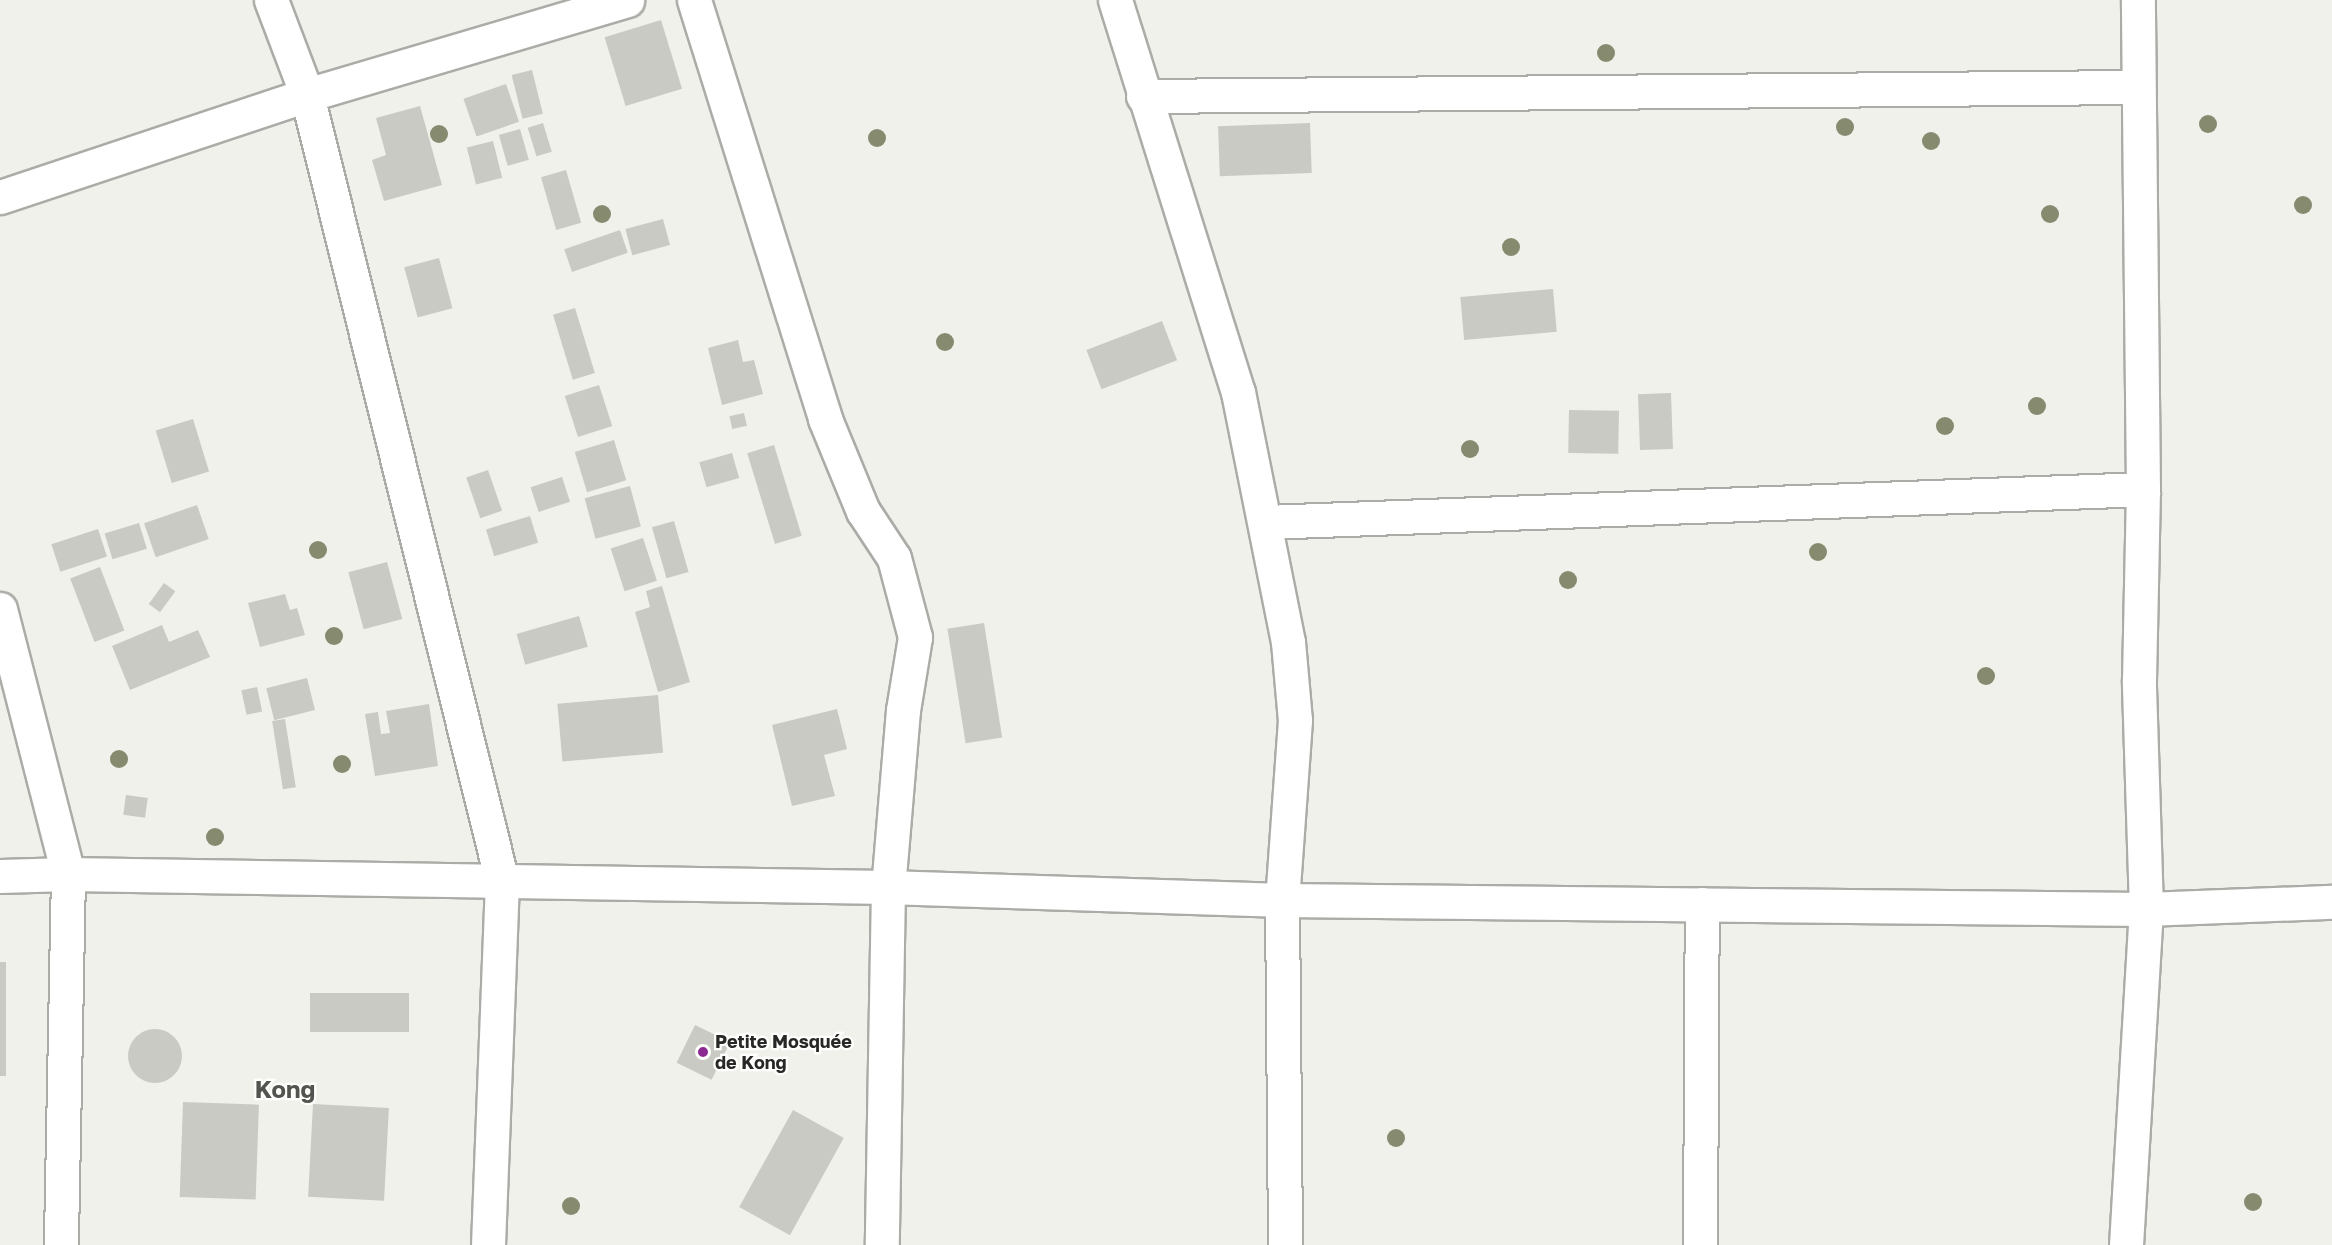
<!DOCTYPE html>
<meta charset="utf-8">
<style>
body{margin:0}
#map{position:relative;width:2332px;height:1245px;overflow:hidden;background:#f0f1eb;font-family:"Golos Text",sans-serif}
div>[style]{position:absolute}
.building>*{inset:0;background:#c9cac4;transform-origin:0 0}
.round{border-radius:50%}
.roads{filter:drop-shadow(2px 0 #abaca7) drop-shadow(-2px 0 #abaca7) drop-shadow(0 2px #abaca7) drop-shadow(0 -2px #abaca7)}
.street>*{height:33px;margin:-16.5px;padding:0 16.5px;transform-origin:16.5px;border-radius:16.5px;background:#fff}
.secondary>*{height:33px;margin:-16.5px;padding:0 16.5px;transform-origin:16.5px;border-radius:16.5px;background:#fff}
.trees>*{width:18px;height:18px;margin:-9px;border-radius:50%;background:#868a6f}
.dots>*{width:16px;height:16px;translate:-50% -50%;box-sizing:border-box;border:3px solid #fffffe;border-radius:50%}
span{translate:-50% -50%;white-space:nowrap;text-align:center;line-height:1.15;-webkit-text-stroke:4.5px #fffffe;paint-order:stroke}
.poi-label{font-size:18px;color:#282927;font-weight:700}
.left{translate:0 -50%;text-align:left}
.district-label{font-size:24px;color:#53544f;font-weight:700}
</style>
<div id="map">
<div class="building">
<i style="left:661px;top:20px;width:72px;height:59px;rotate:73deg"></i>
<i style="left:532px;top:70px;width:45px;height:21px;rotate:76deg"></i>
<i style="left:506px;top:84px;width:40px;height:45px;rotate:71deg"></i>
<i style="clip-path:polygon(420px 106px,442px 185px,384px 201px,372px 160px,386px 155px,376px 118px)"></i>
<i style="left:543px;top:123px;width:30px;height:16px;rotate:73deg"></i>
<i style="left:1310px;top:123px;width:50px;height:92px;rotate:88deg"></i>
<i style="left:520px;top:129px;width:32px;height:22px;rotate:74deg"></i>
<i style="left:493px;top:141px;width:38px;height:27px;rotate:76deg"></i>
<i style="left:566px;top:170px;width:55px;height:26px;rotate:74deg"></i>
<i style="left:663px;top:219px;width:27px;height:39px;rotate:75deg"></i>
<i style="left:620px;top:230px;width:24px;height:59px;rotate:71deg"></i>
<i style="left:439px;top:258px;width:52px;height:36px;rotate:75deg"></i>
<i style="left:1553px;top:289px;width:43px;height:93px;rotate:85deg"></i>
<i style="left:575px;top:308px;width:68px;height:23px;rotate:73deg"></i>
<i style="left:1162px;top:321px;width:42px;height:81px;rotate:69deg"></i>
<i style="clip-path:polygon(738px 340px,743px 362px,754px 360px,763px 394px,722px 405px,708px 348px)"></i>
<i style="left:599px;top:385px;width:43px;height:36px;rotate:72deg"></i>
<i style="left:1671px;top:393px;width:56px;height:33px;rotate:88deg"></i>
<i style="left:1569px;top:410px;width:50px;height:43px;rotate:1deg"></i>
<i style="left:744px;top:413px;width:13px;height:15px;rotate:77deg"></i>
<i style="left:193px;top:419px;width:55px;height:39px;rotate:73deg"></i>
<i style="left:614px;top:440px;width:42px;height:41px;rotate:73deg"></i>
<i style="left:774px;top:445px;width:95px;height:28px;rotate:73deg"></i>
<i style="left:732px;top:453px;width:26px;height:34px;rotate:74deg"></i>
<i style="left:488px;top:470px;width:43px;height:23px;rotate:71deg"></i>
<i style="left:562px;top:477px;width:26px;height:33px;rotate:72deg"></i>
<i style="left:630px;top:486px;width:42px;height:47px;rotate:75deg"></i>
<i style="left:197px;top:505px;width:36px;height:56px;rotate:71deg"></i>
<i style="left:530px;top:516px;width:28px;height:46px;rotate:73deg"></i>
<i style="left:674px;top:521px;width:53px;height:23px;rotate:74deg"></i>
<i style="left:139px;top:523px;width:27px;height:36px;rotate:73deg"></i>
<i style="left:98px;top:529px;width:29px;height:49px;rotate:72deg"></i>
<i style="left:643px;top:538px;width:45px;height:34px;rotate:72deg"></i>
<i style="left:387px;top:562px;width:59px;height:40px;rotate:75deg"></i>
<i style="left:100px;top:567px;width:68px;height:32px;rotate:69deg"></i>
<i style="left:164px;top:583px;width:14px;height:26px;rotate:36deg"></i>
<i style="clip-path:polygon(662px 586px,690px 682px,658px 692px,635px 612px,650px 607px,646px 591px)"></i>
<i style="clip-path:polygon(285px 594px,290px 610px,297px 608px,305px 635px,260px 647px,248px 603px)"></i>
<i style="left:579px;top:616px;width:32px;height:65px;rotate:74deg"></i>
<i style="left:984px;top:623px;width:116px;height:37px;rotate:81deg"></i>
<i style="clip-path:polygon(162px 625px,169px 642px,198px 630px,210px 657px,130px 690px,112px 646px)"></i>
<i style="left:307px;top:678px;width:33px;height:42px;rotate:76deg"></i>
<i style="left:257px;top:687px;width:25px;height:16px;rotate:78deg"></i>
<i style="left:658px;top:695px;width:58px;height:101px;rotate:85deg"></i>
<i style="clip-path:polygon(429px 704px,438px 766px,375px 776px,365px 714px,378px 712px,381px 734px,390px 733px,386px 711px)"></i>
<i style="clip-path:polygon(837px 709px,847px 749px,824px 755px,835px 796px,792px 806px,772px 725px)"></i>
<i style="left:285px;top:719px;width:69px;height:13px;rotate:81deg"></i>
<i style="left:126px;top:795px;width:22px;height:20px;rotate:8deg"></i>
<i style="left:0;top:962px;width:6px;height:114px"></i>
<i style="left:310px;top:993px;width:99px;height:39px"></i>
<i style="left:695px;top:1025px;width:39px;height:42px;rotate:26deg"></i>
<i class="round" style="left:128px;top:1029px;width:54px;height:54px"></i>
<i style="left:183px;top:1102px;width:76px;height:95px;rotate:2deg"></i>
<i style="left:313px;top:1104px;width:76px;height:93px;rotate:3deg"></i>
<i style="left:793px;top:1110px;width:58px;height:111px;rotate:29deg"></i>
</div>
<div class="roads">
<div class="street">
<i style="left:271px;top:0;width:102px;rotate:69.2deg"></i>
<i style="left:307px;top:95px;width:810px;rotate:76.07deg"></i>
<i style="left:502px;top:881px;width:364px;rotate:92.2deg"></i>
<i style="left:694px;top:0;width:439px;rotate:72.6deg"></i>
<i style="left:825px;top:419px;width:100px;rotate:67.6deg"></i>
<i style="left:863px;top:511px;width:56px;rotate:56.6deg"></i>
<i style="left:894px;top:558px;width:82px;rotate:75.1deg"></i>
<i style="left:915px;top:637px;width:74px;rotate:99.3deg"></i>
<i style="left:903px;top:710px;width:178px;rotate:94.8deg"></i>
<i style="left:888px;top:887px;width:358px;rotate:91deg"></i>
<i style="left:1115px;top:0;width:411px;rotate:72.6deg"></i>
<i style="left:1238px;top:392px;width:255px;rotate:78.7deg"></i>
<i style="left:1288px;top:642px;width:78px;rotate:84.9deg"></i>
<i style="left:1295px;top:720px;width:180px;rotate:94.1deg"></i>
<i style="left:1282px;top:900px;width:345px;rotate:89.5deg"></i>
<i style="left:1143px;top:96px;width:995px;rotate:-0.52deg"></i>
<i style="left:0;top:197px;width:324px;rotate:-18.4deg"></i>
<i style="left:307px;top:95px;width:334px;rotate:-16.5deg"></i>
<i style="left:1266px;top:522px;width:878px;rotate:-2.15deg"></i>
<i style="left:0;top:876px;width:68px;rotate:-1.7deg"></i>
<i style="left:68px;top:874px;width:820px;rotate:0.91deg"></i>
<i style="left:888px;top:887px;width:394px;rotate:1.9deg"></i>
<i style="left:1282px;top:900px;width:864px;rotate:0.6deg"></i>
<i style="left:2146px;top:909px;width:186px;rotate:-2.2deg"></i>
<i style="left:1700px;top:1245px;width:341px;rotate:-89.7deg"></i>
<i style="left:2126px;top:1245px;width:337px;rotate:-86.6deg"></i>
<i style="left:2146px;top:909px;width:229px;rotate:-91.8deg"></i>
<i style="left:2139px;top:680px;width:191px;rotate:-88.8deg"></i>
<i style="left:2143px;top:489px;width:489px;rotate:-90.6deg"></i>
</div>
<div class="secondary">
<i style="left:0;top:609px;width:274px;rotate:75.6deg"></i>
<i style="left:68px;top:874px;width:371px;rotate:91.1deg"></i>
</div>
</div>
<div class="trees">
<i style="left:1606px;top:53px"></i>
<i style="left:2208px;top:124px"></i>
<i style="left:1845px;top:127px"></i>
<i style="left:439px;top:134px"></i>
<i style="left:877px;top:138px"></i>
<i style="left:1931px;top:141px"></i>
<i style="left:2303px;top:205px"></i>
<i style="left:602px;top:214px"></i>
<i style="left:2050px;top:214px"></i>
<i style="left:1511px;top:247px"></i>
<i style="left:945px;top:342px"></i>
<i style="left:2037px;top:406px"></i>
<i style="left:1945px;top:426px"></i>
<i style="left:1470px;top:449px"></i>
<i style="left:318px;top:550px"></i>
<i style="left:1818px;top:552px"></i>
<i style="left:1568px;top:580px"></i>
<i style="left:334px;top:636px"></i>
<i style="left:1986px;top:676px"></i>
<i style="left:119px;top:759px"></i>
<i style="left:342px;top:764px"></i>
<i style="left:215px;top:837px"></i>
<i style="left:1396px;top:1138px"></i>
<i style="left:2253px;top:1202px"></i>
<i style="left:571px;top:1206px"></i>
</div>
<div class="dots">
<i style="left:703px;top:1052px;background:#8c2990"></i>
</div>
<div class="poi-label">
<span class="left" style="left:715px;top:1052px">Petite Mosquée<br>de Kong</span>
</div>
<div class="district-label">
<span style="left:285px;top:1089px">Kong</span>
</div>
</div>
